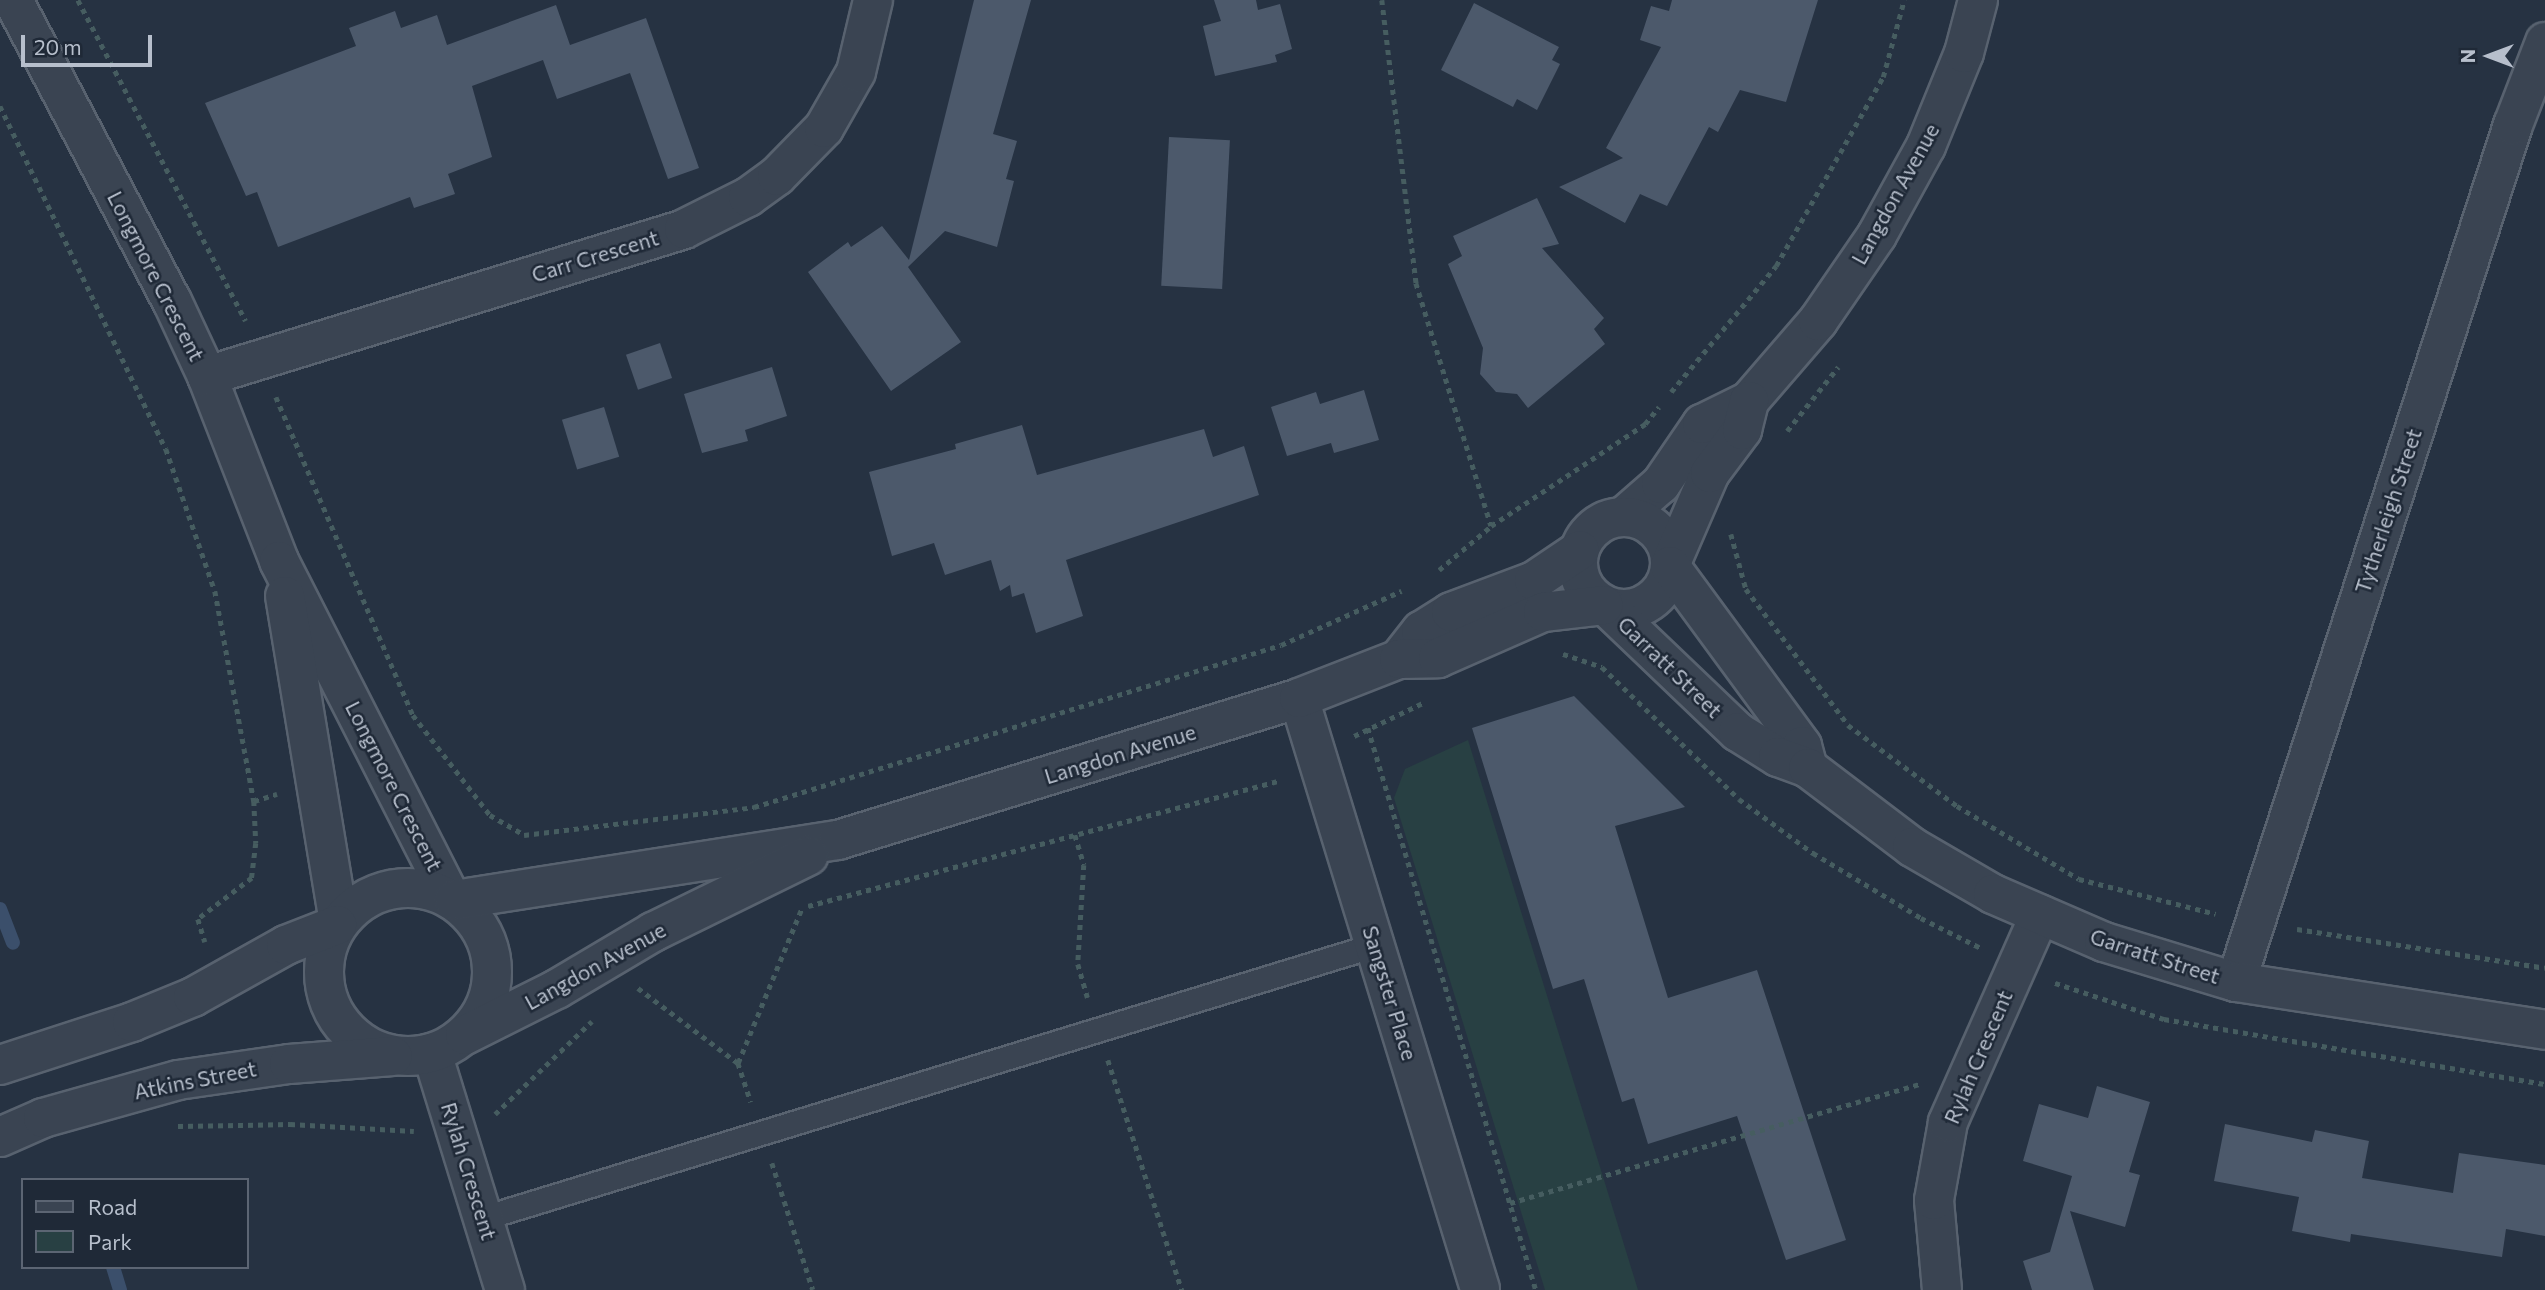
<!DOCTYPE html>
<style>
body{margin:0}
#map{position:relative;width:2545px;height:1290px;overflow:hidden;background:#263242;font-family:Commissioner,sans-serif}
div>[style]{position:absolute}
.green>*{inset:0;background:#284043}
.stream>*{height:14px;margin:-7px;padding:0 7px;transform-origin:7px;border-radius:7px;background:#3b4f6b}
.building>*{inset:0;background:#4c596b;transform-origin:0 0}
.path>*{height:4.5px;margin-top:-2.25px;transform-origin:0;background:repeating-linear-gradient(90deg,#465d60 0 5px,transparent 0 10px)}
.roads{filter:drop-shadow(2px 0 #58626f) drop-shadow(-2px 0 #58626f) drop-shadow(0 2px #58626f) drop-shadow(0 -2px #58626f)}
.service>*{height:23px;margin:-11.5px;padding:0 11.5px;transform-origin:11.5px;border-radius:11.5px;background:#3a4452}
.minor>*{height:38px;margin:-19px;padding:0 19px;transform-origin:19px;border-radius:19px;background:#3a4452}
.tertiary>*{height:38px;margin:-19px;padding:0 19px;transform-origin:19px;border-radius:19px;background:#3a4452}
.tertiary>.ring{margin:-19px;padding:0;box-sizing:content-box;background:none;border:38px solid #3a4452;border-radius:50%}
span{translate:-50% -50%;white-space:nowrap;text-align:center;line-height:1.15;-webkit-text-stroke:5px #1f2937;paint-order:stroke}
.street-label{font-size:21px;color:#b7bfcc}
.legend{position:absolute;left:21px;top:1178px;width:228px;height:91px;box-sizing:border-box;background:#1f2937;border:2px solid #5c6573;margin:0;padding:9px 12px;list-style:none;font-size:21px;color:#b7bfcc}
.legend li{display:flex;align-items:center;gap:14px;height:35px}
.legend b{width:35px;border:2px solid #5c6573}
.north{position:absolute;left:2454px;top:21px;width:70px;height:70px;-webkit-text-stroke:5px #1f2937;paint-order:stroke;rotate:270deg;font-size:19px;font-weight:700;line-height:28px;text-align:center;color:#b7bfcc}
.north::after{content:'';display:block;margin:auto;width:24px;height:32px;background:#b7bfcc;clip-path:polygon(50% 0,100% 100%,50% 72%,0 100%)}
.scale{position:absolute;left:21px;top:35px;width:131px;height:32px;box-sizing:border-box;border:4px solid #b7bfcc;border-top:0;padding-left:9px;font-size:21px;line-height:24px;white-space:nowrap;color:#b7bfcc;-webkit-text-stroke:5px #1f2937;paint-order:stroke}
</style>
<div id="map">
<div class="green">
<i style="clip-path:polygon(1468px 740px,1638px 1290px,1545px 1290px,1394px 798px,1405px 769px)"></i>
</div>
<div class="stream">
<i style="left:0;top:909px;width:36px;rotate:69deg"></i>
<i style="left:113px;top:1267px;width:24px;rotate:73deg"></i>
</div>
<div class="building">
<i style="clip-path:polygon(974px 0,1031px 0,993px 134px,1017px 141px,1006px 179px,1014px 181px,997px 247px,945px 231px,908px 267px,961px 342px,891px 391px,808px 272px,848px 242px,851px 247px,882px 226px,909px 260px)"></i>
<i style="clip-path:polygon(1214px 0,1256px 0,1258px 10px,1280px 4px,1292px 49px,1275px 55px,1277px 62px,1215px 76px,1203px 26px,1221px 21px)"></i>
<i style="clip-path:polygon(1672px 0,1818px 0,1786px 102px,1740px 90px,1718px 132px,1709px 127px,1667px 206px,1640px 194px,1625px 223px,1559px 187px,1623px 158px,1606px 148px,1661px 47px,1640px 40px,1651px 6px,1669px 11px)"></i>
<i style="clip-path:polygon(1474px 3px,1559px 47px,1552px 60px,1560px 64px,1537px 110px,1517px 99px,1513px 107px,1441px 70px)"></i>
<i style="clip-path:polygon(556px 5px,570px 45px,646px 18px,699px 168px,668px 179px,630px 73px,557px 99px,543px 60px,472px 86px,492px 157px,448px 174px,455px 194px,414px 208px,410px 197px,278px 247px,257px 192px,246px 196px,205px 103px,356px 46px,349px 28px,395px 11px,401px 28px,437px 15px,447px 45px)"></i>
<i style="left:1169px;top:137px;width:61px;height:149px;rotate:3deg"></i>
<i style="clip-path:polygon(1537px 198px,1559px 244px,1542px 248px,1604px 318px,1594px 329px,1605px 344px,1528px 408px,1517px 394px,1496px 392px,1480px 374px,1483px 348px,1448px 264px,1462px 256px,1453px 236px)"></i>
<i style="left:660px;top:343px;width:37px;height:36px;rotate:71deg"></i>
<i style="clip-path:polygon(772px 367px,787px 416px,745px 430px,748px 441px,702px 453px,684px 394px)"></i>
<i style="clip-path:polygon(1364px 390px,1379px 440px,1334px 453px,1331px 443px,1287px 456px,1271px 407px,1316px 392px,1320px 404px)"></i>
<i style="left:604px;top:407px;width:52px;height:44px;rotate:73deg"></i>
<i style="clip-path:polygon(1022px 425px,1037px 475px,1204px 429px,1213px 457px,1244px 446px,1259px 495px,1066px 560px,1083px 616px,1036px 633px,1024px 593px,1012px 597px,1010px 585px,1000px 591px,991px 560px,945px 575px,934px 543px,892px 556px,869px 472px,956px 449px,955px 444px)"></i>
<i style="clip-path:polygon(1574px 696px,1685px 807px,1615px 826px,1668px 998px,1757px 970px,1846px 1240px,1786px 1260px,1737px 1116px,1648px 1144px,1634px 1098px,1622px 1102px,1584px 979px,1553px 989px,1472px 728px)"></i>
<i style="clip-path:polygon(2097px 1086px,2150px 1102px,2129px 1172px,2140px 1175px,2125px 1227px,2070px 1211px,2094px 1290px,2032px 1290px,2023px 1261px,2050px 1252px,2072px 1176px,2023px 1161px,2039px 1104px,2088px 1118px)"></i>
<i style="clip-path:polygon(2225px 1124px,2312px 1142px,2315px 1130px,2369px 1141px,2362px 1178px,2453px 1193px,2459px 1153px,2545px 1165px,2545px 1236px,2506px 1229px,2502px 1257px,2351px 1234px,2350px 1242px,2292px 1231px,2299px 1197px,2214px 1181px)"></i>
</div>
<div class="path">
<i style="left:78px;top:0;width:362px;rotate:62.4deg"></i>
<i style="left:1382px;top:0;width:285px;rotate:83.1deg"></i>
<i style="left:1416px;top:283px;width:254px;rotate:72.8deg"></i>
<i style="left:0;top:106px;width:381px;rotate:64.2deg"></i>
<i style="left:166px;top:449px;width:150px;rotate:71deg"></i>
<i style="left:215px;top:591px;width:214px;rotate:79.5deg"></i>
<i style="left:254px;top:801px;width:42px;rotate:87.3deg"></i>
<i style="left:256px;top:843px;width:35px;rotate:97deg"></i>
<i style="left:252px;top:878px;width:68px;rotate:142.8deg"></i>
<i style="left:198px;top:919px;width:24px;rotate:73deg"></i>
<i style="left:1671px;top:392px;width:164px;rotate:-50.2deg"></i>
<i style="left:1776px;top:266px;width:217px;rotate:-60.5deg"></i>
<i style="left:1883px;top:77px;width:80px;rotate:-74.7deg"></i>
<i style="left:276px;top:397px;width:346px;rotate:66.7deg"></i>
<i style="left:413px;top:715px;width:126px;rotate:52.4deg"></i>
<i style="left:490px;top:815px;width:39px;rotate:30deg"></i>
<i style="left:524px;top:835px;width:232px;rotate:-6.9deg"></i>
<i style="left:754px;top:807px;width:551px;rotate:-17.09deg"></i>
<i style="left:1281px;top:645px;width:132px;rotate:-24.2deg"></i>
<i style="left:1787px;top:431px;width:82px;rotate:-51.4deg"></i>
<i style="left:1731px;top:534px;width:57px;rotate:74.7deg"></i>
<i style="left:1746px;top:589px;width:170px;rotate:53.1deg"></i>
<i style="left:1848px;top:725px;width:136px;rotate:36.6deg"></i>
<i style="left:1957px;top:806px;width:142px;rotate:30.9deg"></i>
<i style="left:2079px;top:879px;width:141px;rotate:14.3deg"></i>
<i style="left:1439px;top:570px;width:68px;rotate:-40.2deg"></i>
<i style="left:1491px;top:526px;width:185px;rotate:-33.5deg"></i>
<i style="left:1645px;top:424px;width:22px;rotate:-51deg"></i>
<i style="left:1563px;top:654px;width:41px;rotate:18.4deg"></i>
<i style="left:1602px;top:667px;width:190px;rotate:43.9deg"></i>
<i style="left:1739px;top:799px;width:92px;rotate:36.1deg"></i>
<i style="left:1813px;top:853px;width:126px;rotate:31deg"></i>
<i style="left:1921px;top:918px;width:67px;rotate:26.6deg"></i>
<i style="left:1368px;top:728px;width:587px;rotate:73.36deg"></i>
<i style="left:1354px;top:736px;width:79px;rotate:-25.6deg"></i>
<i style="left:254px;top:801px;width:24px;rotate:-17deg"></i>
<i style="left:1075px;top:835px;width:31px;rotate:73deg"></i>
<i style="left:1084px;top:865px;width:99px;rotate:93.5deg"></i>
<i style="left:1078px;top:964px;width:35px;rotate:74deg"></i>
<i style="left:808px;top:906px;width:489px;rotate:-14.9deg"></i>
<i style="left:2297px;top:929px;width:251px;rotate:8.9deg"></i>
<i style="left:2055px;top:983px;width:115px;rotate:18.3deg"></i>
<i style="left:2164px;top:1019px;width:387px;rotate:9.7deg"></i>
<i style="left:638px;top:988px;width:125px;rotate:36.9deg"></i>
<i style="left:738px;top:1063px;width:168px;rotate:-67.6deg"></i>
<i style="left:1108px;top:1060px;width:242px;rotate:72.2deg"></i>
<i style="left:738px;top:1063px;width:41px;rotate:71.6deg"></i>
<i style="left:495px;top:1114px;width:134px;rotate:-43.8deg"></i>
<i style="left:178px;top:1126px;width:112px;rotate:-1deg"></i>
<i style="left:290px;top:1124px;width:124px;rotate:3.2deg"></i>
<i style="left:772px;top:1163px;width:133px;rotate:72.1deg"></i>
<i style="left:1510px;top:1203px;width:426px;rotate:-16.2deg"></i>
</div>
<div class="roads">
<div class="service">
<i style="left:483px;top:1218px;width:933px;rotate:-17.02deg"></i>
</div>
<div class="minor">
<i style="left:13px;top:0;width:340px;rotate:62.2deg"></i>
<i style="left:172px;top:301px;width:83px;rotate:65deg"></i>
<i style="left:207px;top:376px;width:199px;rotate:68.7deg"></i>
<i style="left:279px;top:561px;width:379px;rotate:63deg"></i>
<i style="left:207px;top:376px;width:499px;rotate:-17.1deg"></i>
<i style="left:684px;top:229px;width:72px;rotate:-26.6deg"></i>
<i style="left:748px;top:197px;width:36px;rotate:-36deg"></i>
<i style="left:777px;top:176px;width:67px;rotate:-45.6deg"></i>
<i style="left:824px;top:128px;width:64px;rotate:-60.3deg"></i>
<i style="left:856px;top:72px;width:74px;rotate:-76.7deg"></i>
<i style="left:285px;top:596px;width:330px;rotate:80.6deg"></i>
<i style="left:1299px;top:698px;width:618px;rotate:72.97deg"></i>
<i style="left:2236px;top:982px;width:901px;rotate:-72.09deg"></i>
<i style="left:2513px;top:125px;width:89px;rotate:-68.9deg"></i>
<i style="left:432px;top:1053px;width:248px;rotate:72.9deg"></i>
<i style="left:1942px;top:1290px;width:90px;rotate:-95.1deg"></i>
<i style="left:1934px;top:1200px;width:79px;rotate:-79.8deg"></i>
<i style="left:1948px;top:1122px;width:227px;rotate:-66.1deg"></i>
</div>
<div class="tertiary">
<i style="left:1623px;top:517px;width:50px;rotate:-41deg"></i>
<i style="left:1661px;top:484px;width:73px;rotate:-55.7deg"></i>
<i style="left:1702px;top:424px;width:52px;rotate:-26.1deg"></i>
<i style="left:1749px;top:401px;width:106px;rotate:-49.2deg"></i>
<i style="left:1818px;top:321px;width:104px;rotate:-55.5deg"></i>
<i style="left:1877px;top:235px;width:102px;rotate:-61.2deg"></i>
<i style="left:1926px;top:146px;width:100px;rotate:-67.8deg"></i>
<i style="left:1964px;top:53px;width:55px;rotate:-75.2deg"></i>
<i class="ring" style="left:1578px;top:517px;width:54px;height:54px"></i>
<i style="left:1671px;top:563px;width:98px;rotate:-66.6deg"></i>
<i style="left:1710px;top:473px;width:54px;rotate:-53.3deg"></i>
<i style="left:1742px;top:430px;width:30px;rotate:-76deg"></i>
<i style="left:1670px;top:566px;width:223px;rotate:53.7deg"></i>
<i style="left:1802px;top:746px;width:23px;rotate:75deg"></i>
<i style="left:1606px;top:606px;width:182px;rotate:43.7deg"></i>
<i style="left:1738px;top:732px;width:47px;rotate:32deg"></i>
<i style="left:1778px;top:757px;width:32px;rotate:20deg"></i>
<i style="left:1808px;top:768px;width:131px;rotate:37.2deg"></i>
<i style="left:1912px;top:847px;width:94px;rotate:30.1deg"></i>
<i style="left:1993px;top:894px;width:121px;rotate:23.4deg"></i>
<i style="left:2104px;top:942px;width:138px;rotate:16.9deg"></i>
<i style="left:2236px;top:982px;width:313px;rotate:8.8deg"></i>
<i style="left:1399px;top:659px;width:36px;rotate:-52deg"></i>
<i style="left:1421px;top:631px;width:36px;rotate:-32deg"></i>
<i style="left:1451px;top:612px;width:89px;rotate:-20.5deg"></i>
<i style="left:1534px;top:581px;width:55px;rotate:-34deg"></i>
<i class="ring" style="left:324px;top:888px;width:130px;height:130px"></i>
<i style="left:454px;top:900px;width:389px;rotate:-8.9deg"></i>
<i style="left:838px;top:840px;width:482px;rotate:-17.1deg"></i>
<i style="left:1299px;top:698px;width:107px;rotate:-21.3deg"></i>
<i style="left:1399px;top:659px;width:39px;rotate:-1deg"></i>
<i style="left:1438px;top:658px;width:115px;rotate:-23.7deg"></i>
<i style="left:1543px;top:612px;width:61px;rotate:-6.5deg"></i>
<i style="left:465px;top:1035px;width:103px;rotate:-26.6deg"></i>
<i style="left:557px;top:989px;width:112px;rotate:-30.7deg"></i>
<i style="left:653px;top:932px;width:173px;rotate:-26.1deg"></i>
<i style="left:0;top:1065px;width:139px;rotate:-18deg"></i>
<i style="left:132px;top:1022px;width:66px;rotate:-22.3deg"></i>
<i style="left:193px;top:997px;width:107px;rotate:-29.2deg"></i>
<i style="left:286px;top:945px;width:55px;rotate:-21.4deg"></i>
<i style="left:0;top:1137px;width:47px;rotate:-23.8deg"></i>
<i style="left:43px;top:1118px;width:140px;rotate:-15.7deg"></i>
<i style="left:178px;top:1080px;width:112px;rotate:-8.2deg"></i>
<i style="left:289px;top:1064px;width:104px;rotate:-4.4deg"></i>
</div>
</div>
<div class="street-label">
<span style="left:1895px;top:194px;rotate:-61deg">Langdon Avenue</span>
<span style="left:595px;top:256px;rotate:-17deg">Carr Crescent</span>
<span style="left:156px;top:276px;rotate:63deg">Longmore Crescent</span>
<span style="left:2388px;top:511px;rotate:-72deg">Tytherleigh Street</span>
<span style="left:1670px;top:667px;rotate:44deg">Garratt Street</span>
<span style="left:1120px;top:754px;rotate:-17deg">Langdon Avenue</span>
<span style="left:394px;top:786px;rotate:63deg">Longmore Crescent</span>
<span style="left:2155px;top:956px;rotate:18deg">Garratt Street</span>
<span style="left:595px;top:966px;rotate:-29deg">Langdon Avenue</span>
<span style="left:1390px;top:993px;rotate:73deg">Sangster Place</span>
<span style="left:1978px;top:1057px;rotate:-67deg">Rylah Crescent</span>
<span style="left:195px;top:1080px;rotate:-11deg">Atkins Street</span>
<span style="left:469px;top:1171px;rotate:73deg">Rylah Crescent</span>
</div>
<ul class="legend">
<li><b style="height:9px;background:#3a4452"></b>Road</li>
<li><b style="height:19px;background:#284043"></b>Park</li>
</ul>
<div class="north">N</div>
<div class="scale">20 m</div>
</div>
